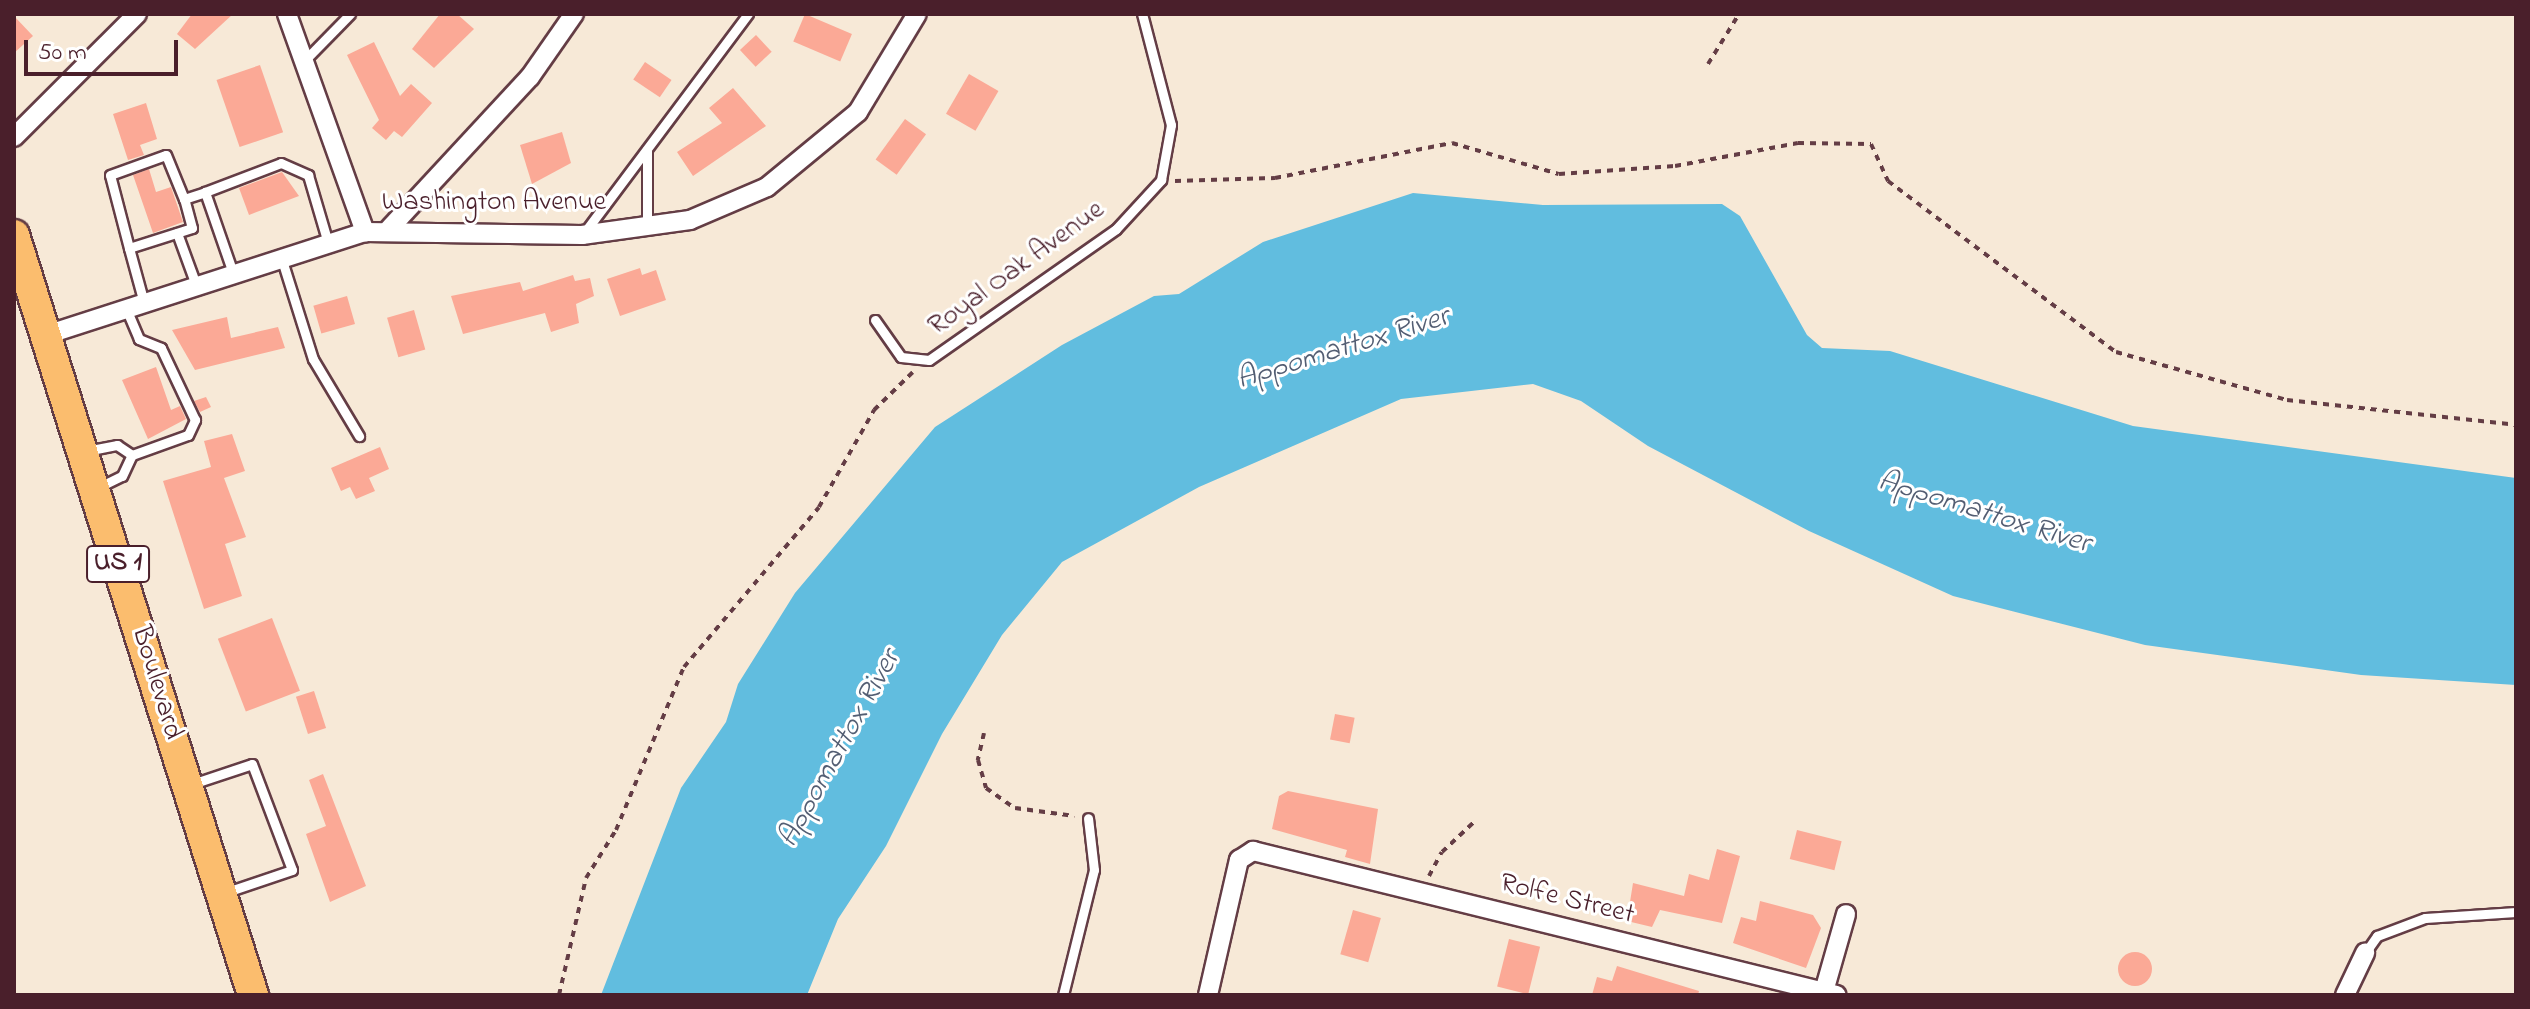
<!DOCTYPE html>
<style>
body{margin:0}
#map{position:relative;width:2530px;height:1009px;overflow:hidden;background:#f7e9d7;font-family:"Indie Flower",sans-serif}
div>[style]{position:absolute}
.water>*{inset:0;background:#61bddf}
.building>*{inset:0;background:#fba996;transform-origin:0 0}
.round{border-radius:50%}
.path>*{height:4px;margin-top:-2px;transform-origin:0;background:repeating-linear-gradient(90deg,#643d45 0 6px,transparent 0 12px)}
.roads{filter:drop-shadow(2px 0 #643d45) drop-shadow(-2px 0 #643d45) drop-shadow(0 2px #643d45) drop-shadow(0 -2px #643d45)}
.service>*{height:9px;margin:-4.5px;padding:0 4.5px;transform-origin:4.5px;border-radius:4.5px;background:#fff}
.minor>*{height:18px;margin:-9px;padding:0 9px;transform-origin:9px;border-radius:9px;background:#fff}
.primary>*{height:30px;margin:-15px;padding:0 15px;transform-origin:15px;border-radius:15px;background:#fbbd6e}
span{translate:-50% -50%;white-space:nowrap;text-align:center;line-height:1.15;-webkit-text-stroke:6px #fff;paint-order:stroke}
.shield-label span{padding:2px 6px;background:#fff;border:2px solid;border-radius:6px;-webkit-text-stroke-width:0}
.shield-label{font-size:26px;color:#4a1f2b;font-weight:700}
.street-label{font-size:28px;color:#4a1f2b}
.water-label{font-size:30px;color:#535e73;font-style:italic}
.frame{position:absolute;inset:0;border:16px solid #4a1f2b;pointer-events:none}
.scale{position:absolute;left:24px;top:40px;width:154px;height:36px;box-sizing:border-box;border:4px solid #4a1f2b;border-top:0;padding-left:10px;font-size:24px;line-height:28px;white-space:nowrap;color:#4a1f2b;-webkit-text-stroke:6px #fff;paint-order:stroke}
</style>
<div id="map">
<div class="water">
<i style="clip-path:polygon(1413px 193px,1543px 205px,1722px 204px,1740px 216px,1807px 335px,1822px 348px,1890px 351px,2133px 426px,2516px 478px,2516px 685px,2361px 675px,2145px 645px,1953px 596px,1809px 531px,1648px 446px,1581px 401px,1533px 384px,1401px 399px,1199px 487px,1062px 562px,1002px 635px,942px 734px,886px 846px,838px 919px,807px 995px,601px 995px,681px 788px,726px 722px,738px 684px,795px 593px,935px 427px,1062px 345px,1154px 296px,1179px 294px,1263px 242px)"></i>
</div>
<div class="building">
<i style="clip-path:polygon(192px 14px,233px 14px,195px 49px,177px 34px)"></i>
<i style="clip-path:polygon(440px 14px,457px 14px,474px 29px,434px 68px,412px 49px)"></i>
<i style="left:805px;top:14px;width:51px;height:30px;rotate:23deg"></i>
<i style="clip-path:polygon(14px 16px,33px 36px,14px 53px)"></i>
<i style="left:756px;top:35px;width:23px;height:22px;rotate:47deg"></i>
<i style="clip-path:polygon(374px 42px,400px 96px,411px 84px,432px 103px,402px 137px,394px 131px,386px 140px,372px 128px,379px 120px,347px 55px)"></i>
<i style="left:645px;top:62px;width:32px;height:21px;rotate:34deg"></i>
<i style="left:260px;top:65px;width:71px;height:46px;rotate:71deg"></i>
<i style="left:969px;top:74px;width:34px;height:46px;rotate:30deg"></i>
<i style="clip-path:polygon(733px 88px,766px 126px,693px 176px,677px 152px,722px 123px,709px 108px)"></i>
<i style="clip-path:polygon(146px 103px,157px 139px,140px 145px,144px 155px,128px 160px,113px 114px)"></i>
<i style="left:905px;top:119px;width:26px;height:50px;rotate:36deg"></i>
<i style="clip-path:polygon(562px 132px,571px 163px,532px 184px,520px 145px)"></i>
<i style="clip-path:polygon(149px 169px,156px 192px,171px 187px,183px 222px,153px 233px,133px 175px)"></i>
<i style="clip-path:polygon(282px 172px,299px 196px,249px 215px,239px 188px)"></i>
<i style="clip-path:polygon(640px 268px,642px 275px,656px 270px,666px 300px,620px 316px,607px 279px)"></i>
<i style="clip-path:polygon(573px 275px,575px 281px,590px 278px,594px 296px,576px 304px,579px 323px,551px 332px,545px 313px,463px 334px,451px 296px,520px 282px,523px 291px)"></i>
<i style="left:347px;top:296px;width:29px;height:35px;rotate:74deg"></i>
<i style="left:414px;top:310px;width:41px;height:28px;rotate:74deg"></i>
<i style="clip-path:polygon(227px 317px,231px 338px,278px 327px,285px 348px,195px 370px,172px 330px)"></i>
<i style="clip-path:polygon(156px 367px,171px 410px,180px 406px,186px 419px,148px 439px,122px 380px)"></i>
<i style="clip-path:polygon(206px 397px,211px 407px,200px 412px,194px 401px)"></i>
<i style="clip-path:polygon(232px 434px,245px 471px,224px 478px,246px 537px,225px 544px,242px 596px,204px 609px,163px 481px,211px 467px,204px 441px)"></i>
<i style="clip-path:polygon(380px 447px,389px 469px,369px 478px,375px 491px,356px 499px,350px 487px,341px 491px,331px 468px)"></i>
<i style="left:272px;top:618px;width:78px;height:58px;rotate:69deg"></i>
<i style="left:314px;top:691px;width:39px;height:19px;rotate:72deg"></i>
<i style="left:1335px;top:714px;width:20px;height:26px;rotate:11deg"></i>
<i style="clip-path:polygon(323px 774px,366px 886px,330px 902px,306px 834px,326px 826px,309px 780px)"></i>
<i style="clip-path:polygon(1288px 791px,1378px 809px,1370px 864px,1345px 857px,1347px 850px,1272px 829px,1279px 796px)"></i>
<i style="left:1797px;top:830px;width:46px;height:30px;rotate:14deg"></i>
<i style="clip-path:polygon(1717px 849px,1740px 856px,1722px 923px,1660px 910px,1652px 927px,1627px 921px,1633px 883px,1684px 896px,1689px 874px,1709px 880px)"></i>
<i style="clip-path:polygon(1760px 901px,1813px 915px,1821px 928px,1806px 968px,1733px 943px,1741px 917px,1756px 921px)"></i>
<i style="left:1353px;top:910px;width:29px;height:46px;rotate:16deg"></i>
<i style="left:1509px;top:939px;width:32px;height:49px;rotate:14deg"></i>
<i class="round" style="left:2118px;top:952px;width:34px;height:34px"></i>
<i style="clip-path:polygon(1617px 966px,1699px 991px,1698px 995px,1592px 995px,1597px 977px,1612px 981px)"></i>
</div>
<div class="path">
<i style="left:1708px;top:64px;width:59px;rotate:-58.2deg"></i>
<i style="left:1175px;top:181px;width:100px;rotate:-1.7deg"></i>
<i style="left:1275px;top:178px;width:180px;rotate:-11.2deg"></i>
<i style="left:1452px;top:143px;width:111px;rotate:16.2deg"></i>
<i style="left:1559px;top:174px;width:116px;rotate:-3.9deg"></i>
<i style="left:1675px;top:166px;width:125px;rotate:-10.6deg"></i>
<i style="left:1798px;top:143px;width:73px;rotate:0.8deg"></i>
<i style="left:1871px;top:144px;width:41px;rotate:65.3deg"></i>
<i style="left:1888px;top:181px;width:285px;rotate:36.9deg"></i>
<i style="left:2116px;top:352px;width:178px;rotate:15.7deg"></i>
<i style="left:2287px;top:400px;width:230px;rotate:6.2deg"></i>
<i style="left:984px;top:733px;width:28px;rotate:103deg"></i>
<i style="left:978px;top:760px;width:29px;rotate:74deg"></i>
<i style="left:986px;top:788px;width:35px;rotate:35deg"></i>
<i style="left:1015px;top:808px;width:60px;rotate:7.7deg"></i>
<i style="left:1429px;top:876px;width:27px;rotate:-62deg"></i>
<i style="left:1442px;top:852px;width:45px;rotate:-43.2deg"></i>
<i style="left:559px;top:995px;width:120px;rotate:-77deg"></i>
<i style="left:586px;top:878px;width:57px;rotate:-58deg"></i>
<i style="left:616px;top:830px;width:177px;rotate:-67.4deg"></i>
<i style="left:684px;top:667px;width:209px;rotate:-49.8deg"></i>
<i style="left:819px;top:507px;width:112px;rotate:-60.4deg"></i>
<i style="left:874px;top:410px;width:54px;rotate:-44.3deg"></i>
</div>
<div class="roads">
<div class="service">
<i style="left:308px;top:57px;width:60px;rotate:-45.7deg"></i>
<i style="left:647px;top:150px;width:76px;rotate:90deg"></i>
<i style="left:177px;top:233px;width:55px;rotate:69.9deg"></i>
<i style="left:584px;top:233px;width:274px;rotate:-53.2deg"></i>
<i style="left:129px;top:248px;width:75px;rotate:-104.6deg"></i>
<i style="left:110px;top:175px;width:59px;rotate:-19.7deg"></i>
<i style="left:166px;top:155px;width:48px;rotate:67.8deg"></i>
<i style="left:281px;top:257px;width:107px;rotate:72.6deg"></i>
<i style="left:313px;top:359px;width:90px;rotate:59.1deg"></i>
<i style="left:233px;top:273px;width:86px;rotate:-109.1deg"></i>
<i style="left:205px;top:192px;width:81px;rotate:-20.9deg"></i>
<i style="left:281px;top:163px;width:30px;rotate:24deg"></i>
<i style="left:308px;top:175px;width:71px;rotate:73.6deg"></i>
<i style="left:144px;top:303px;width:57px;rotate:-105.3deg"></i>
<i style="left:129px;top:248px;width:66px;rotate:-17.6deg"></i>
<i style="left:192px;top:228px;width:30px;rotate:-105deg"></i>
<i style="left:184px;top:199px;width:22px;rotate:-18deg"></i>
<i style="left:875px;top:320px;width:45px;rotate:54.9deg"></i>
<i style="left:901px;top:357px;width:28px;rotate:6deg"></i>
<i style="left:929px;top:360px;width:228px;rotate:-35deg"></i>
<i style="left:1116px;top:229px;width:67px;rotate:-47.4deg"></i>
<i style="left:1161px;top:180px;width:56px;rotate:-79.7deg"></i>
<i style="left:1171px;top:125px;width:115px;rotate:-104.6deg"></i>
<i style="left:86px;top:451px;width:32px;rotate:-11deg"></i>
<i style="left:117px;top:445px;width:18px;rotate:34deg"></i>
<i style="left:132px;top:455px;width:59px;rotate:-19.7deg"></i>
<i style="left:188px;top:435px;width:17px;rotate:-65deg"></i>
<i style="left:195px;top:420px;width:80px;rotate:-115.3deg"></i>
<i style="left:161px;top:348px;width:24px;rotate:-158deg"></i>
<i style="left:139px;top:339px;width:34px;rotate:-113deg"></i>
<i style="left:99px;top:487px;width:25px;rotate:-26deg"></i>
<i style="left:122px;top:476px;width:23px;rotate:-65deg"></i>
<i style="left:192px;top:784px;width:63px;rotate:-18.4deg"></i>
<i style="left:252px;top:764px;width:113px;rotate:69.3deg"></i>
<i style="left:292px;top:870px;width:72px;rotate:161.3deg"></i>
<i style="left:2365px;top:953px;width:21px;rotate:-55deg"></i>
<i style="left:2377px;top:936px;width:51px;rotate:-20.6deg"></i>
<i style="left:2425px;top:918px;width:91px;rotate:-3.8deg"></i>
<i style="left:1063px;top:995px;width:129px;rotate:-76.1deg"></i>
<i style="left:1094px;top:870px;width:52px;rotate:-96.6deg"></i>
</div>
<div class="minor">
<i style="left:287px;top:14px;width:232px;rotate:70.3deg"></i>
<i style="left:14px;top:137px;width:174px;rotate:-45deg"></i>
<i style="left:389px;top:229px;width:207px;rotate:-47.2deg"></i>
<i style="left:530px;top:77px;width:77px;rotate:-55.1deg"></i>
<i style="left:46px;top:335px;width:335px;rotate:-17.9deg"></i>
<i style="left:365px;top:232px;width:217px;rotate:0.8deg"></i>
<i style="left:582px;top:235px;width:109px;rotate:-7.9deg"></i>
<i style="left:690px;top:220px;width:84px;rotate:-23.2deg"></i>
<i style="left:767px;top:187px;width:118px;rotate:-39.5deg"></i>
<i style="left:858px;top:112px;width:114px;rotate:-59deg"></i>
<i style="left:1208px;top:995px;width:139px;rotate:-77.1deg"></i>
<i style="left:1239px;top:860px;width:17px;rotate:-33deg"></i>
<i style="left:1253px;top:851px;width:601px;rotate:13.87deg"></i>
<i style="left:1823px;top:995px;width:84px;rotate:-74.1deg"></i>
<i style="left:2345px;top:995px;width:47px;rotate:-64.5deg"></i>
</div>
<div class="primary">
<i style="left:14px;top:235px;width:797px;rotate:72.54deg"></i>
</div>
</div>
<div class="shield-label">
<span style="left:118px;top:564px">US 1</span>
</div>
<div class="street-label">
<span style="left:494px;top:203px">Washington Avenue</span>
<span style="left:1017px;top:269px;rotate:-36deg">Royal Oak Avenue</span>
<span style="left:156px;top:683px;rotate:73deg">Boulevard</span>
<span style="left:1567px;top:900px;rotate:14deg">Rolfe Street</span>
</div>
<div class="water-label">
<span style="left:1343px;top:349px;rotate:-17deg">Appomattox River</span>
<span style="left:1984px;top:513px;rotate:17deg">Appomattox River</span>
<span style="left:840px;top:749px;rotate:-61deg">Appomattox River</span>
</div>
<div class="frame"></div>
<div class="scale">50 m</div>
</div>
